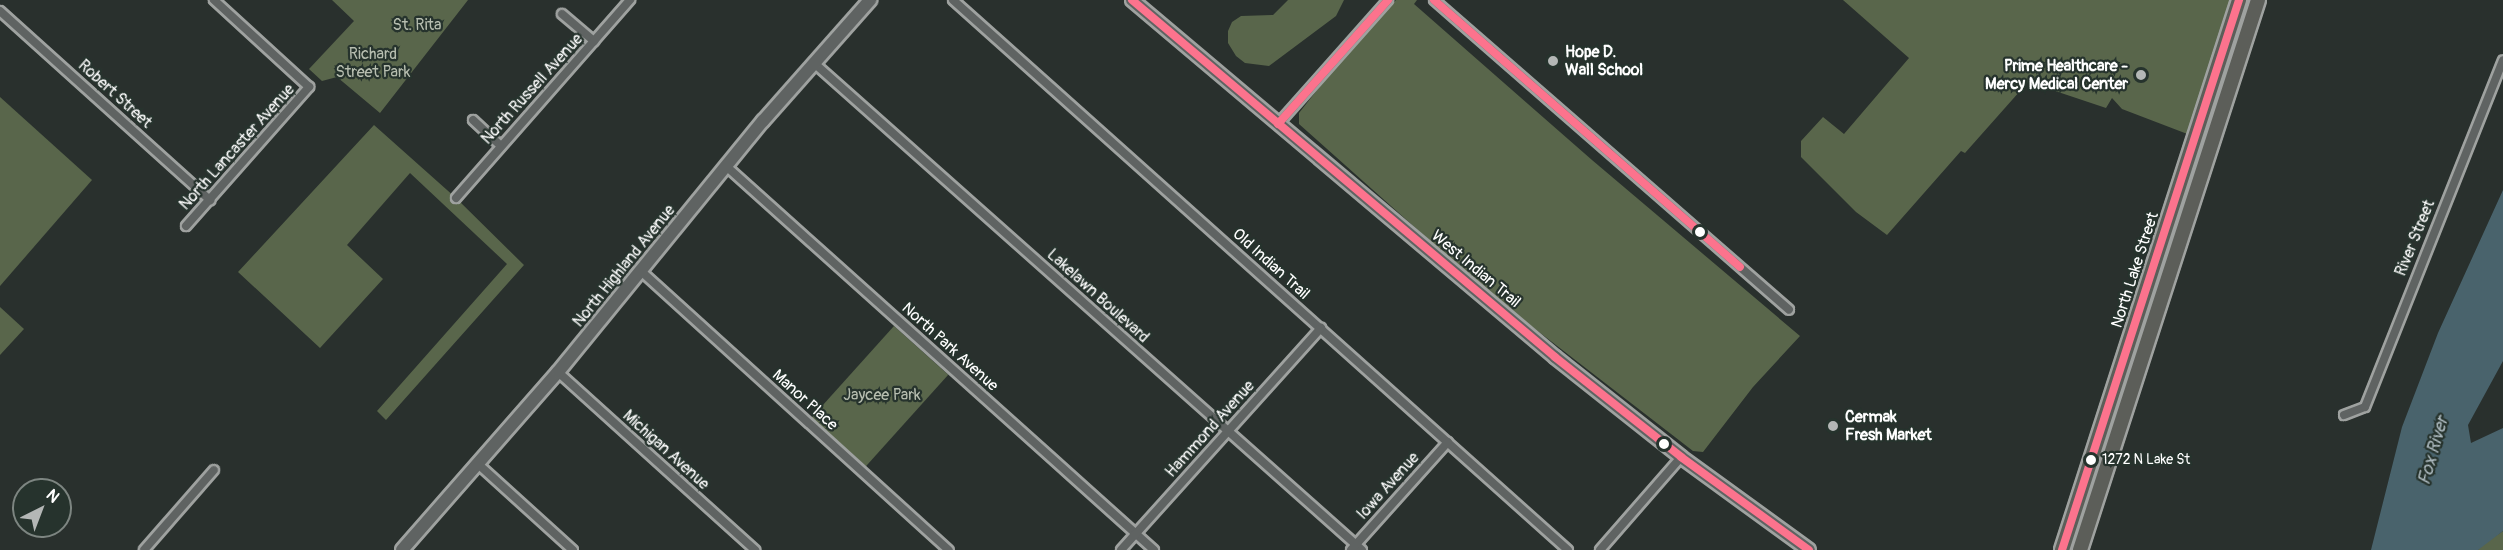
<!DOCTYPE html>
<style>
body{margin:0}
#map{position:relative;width:2503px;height:550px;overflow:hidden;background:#29302d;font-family:Pangolin,sans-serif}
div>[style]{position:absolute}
.green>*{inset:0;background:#59664b;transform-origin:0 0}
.water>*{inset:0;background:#49636c}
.roads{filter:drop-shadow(2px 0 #9fa2a0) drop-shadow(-2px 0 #9fa2a0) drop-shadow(0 2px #9fa2a0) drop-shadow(0 -2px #9fa2a0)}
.street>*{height:8px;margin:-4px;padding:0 4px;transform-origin:4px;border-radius:4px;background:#5f6362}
.secondary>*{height:12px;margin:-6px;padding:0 6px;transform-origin:6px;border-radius:6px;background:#5f6362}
.primary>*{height:14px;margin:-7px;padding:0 7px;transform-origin:7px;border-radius:7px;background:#5c5e59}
.bus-1>*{height:8px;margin:-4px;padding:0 4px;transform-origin:4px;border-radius:4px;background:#fc738d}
.dots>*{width:16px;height:16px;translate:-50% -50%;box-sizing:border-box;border:3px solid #26332d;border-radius:50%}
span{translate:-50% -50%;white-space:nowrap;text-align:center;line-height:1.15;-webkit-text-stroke:4.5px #26332d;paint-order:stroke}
.bus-label{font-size:14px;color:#fff}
.left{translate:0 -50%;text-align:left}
.park-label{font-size:16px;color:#b7beb0}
.poi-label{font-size:16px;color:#fff;font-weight:700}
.right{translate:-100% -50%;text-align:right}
.street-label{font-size:16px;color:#fff}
.water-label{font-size:18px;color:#aebbc0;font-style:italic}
.north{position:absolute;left:12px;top:478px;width:60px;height:60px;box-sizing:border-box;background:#26332d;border:2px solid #7d8581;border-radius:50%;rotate:42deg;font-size:16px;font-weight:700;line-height:24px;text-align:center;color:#fff}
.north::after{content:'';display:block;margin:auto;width:21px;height:27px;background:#b4b7b6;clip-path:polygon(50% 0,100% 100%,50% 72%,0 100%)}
</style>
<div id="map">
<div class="green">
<i style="clip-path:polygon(332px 0,468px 0,380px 113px,337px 77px,322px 81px,309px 69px,354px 21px)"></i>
<i style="clip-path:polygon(1288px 0,1344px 0,1336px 16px,1269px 66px,1245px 63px,1236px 56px,1228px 43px,1228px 31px,1232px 22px,1241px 16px,1273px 15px)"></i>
<i style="clip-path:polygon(1396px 0,1417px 0,1414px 4px,1592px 160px,1800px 336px,1753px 387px,1703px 452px,1693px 451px,1530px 325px,1465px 272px,1299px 124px,1299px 113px,1336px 66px)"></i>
<i style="clip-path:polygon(1843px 0,2235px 0,2190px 135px,2122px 109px,2112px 98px,2106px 108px,2028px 82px,1965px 153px,1961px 151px,1887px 235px,1856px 212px,1801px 157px,1801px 141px,1823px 117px,1844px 134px,1909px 58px)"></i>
<i style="clip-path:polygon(2245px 0,2251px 0,2177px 233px,2199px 139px)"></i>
<i style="clip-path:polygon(0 97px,92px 180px,0 286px)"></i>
<i style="clip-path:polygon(374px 125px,456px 198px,524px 265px,386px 420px,377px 411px,507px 264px,410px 173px,347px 245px,383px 279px,320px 348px,238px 272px)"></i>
<i style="clip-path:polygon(2159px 266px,2123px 399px,2098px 471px,2118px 408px,2123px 377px)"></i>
<i style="clip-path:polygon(0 307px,24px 329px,0 355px)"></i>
<i style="left:894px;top:326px;width:73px;height:123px;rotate:42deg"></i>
<i style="clip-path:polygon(2503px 531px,2503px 550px,2478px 550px,2479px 547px)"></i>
</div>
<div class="water">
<i style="clip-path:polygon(2503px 190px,2503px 361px,2468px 425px,2471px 443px,2503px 428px,2503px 531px,2478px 550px,2371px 550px,2402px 427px,2438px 333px)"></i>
</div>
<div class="roads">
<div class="street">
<i style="left:953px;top:0;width:825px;rotate:41.81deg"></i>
<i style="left:1434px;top:0;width:471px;rotate:41.1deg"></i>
<i style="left:0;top:11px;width:283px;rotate:42deg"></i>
<i style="left:562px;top:14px;width:42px;rotate:40.2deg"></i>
<i style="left:814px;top:63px;width:733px;rotate:41.63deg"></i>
<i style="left:473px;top:120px;width:38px;rotate:43deg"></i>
<i style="left:1278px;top:124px;width:166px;rotate:-48.4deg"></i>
<i style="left:726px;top:166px;width:575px;rotate:41.9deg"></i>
<i style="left:456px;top:198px;width:264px;rotate:-48.7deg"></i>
<i style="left:186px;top:226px;width:186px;rotate:-48.5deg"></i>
<i style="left:309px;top:87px;width:129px;rotate:-137.5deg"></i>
<i style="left:642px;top:272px;width:414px;rotate:42.2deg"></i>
<i style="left:558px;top:372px;width:266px;rotate:42.1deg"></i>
<i style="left:2344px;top:415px;width:22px;rotate:-21deg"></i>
<i style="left:2365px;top:407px;width:373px;rotate:-68.3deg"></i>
<i style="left:478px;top:464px;width:128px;rotate:42.2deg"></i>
<i style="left:144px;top:550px;width:106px;rotate:-48.8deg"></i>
<i style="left:1121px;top:550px;width:299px;rotate:-48deg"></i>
<i style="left:1351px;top:550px;width:145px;rotate:-48.1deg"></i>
<i style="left:1600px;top:550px;width:123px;rotate:-48.9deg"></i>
</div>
<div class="secondary">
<i style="left:1132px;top:0;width:554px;rotate:40.16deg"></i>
<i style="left:1555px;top:357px;width:161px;rotate:38.4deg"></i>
<i style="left:1681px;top:457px;width:158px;rotate:36deg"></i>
<i style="left:402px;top:550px;width:237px;rotate:-48.8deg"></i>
<i style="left:558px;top:372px;width:324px;rotate:-50.8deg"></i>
<i style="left:763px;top:121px;width:162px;rotate:-48.5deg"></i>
</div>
<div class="primary">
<i style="left:2062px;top:550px;width:578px;rotate:-72.16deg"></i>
<i style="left:2080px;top:550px;width:578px;rotate:-72.07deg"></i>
</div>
</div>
<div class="bus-1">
<i style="left:1132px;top:0;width:554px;rotate:40.16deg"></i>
<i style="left:1555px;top:357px;width:161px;rotate:38.4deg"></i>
<i style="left:1681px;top:457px;width:158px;rotate:36deg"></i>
<i style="left:1434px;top:0;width:406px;rotate:41.1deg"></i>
<i style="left:1278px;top:124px;width:166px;rotate:-48.4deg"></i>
<i style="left:2062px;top:550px;width:578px;rotate:-72.16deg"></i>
</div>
<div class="dots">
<i style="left:1553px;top:61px;background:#b4b7b6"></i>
<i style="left:2141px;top:75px;background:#b4b7b6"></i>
<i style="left:1700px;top:232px;background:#fff"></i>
<i style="left:1833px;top:426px;background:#b4b7b6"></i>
<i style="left:1664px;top:444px;background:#fff"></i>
<i style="left:2091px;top:460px;background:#fff"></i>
</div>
<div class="bus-label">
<span class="left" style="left:2102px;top:460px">1272 N Lake St</span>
</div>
<div class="park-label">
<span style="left:417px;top:25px">St. Rita</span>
<span style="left:373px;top:63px">Richard<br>Street Park</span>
<span style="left:882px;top:395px">Jaycee Park</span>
</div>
<div class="poi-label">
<span class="left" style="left:1565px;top:61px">Hope D.<br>Wall School</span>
<span class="right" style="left:2128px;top:75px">Prime Healthcare -<br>Mercy Medical Center</span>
<span class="left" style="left:1845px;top:426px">Cermak<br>Fresh Market</span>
</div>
<div class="street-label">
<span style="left:532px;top:89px;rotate:-48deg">North Russell Avenue</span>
<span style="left:115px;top:94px;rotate:42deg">Robert Street</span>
<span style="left:237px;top:147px;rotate:-48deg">North Lancaster Avenue</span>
<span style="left:2415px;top:238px;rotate:-68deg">River Street</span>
<span style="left:1271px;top:264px;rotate:42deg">Old Indian Trail</span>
<span style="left:624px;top:266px;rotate:-51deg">North Highland Avenue</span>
<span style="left:1476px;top:269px;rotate:40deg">West Indian Trail</span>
<span style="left:2135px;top:270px;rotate:-72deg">North Lake Street</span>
<span style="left:1098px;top:296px;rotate:42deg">Lakelawn Boulevard</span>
<span style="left:950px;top:347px;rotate:42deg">North Park Avenue</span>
<span style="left:805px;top:400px;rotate:42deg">Manor Place</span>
<span style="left:1210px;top:429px;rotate:-48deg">Hammond Avenue</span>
<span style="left:666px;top:450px;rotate:42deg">Michigan Avenue</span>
<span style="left:1388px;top:486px;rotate:-48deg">Iowa Avenue</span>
</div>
<div class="water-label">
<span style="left:2434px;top:451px;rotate:-74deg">Fox River</span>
</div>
<div class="north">N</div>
</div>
